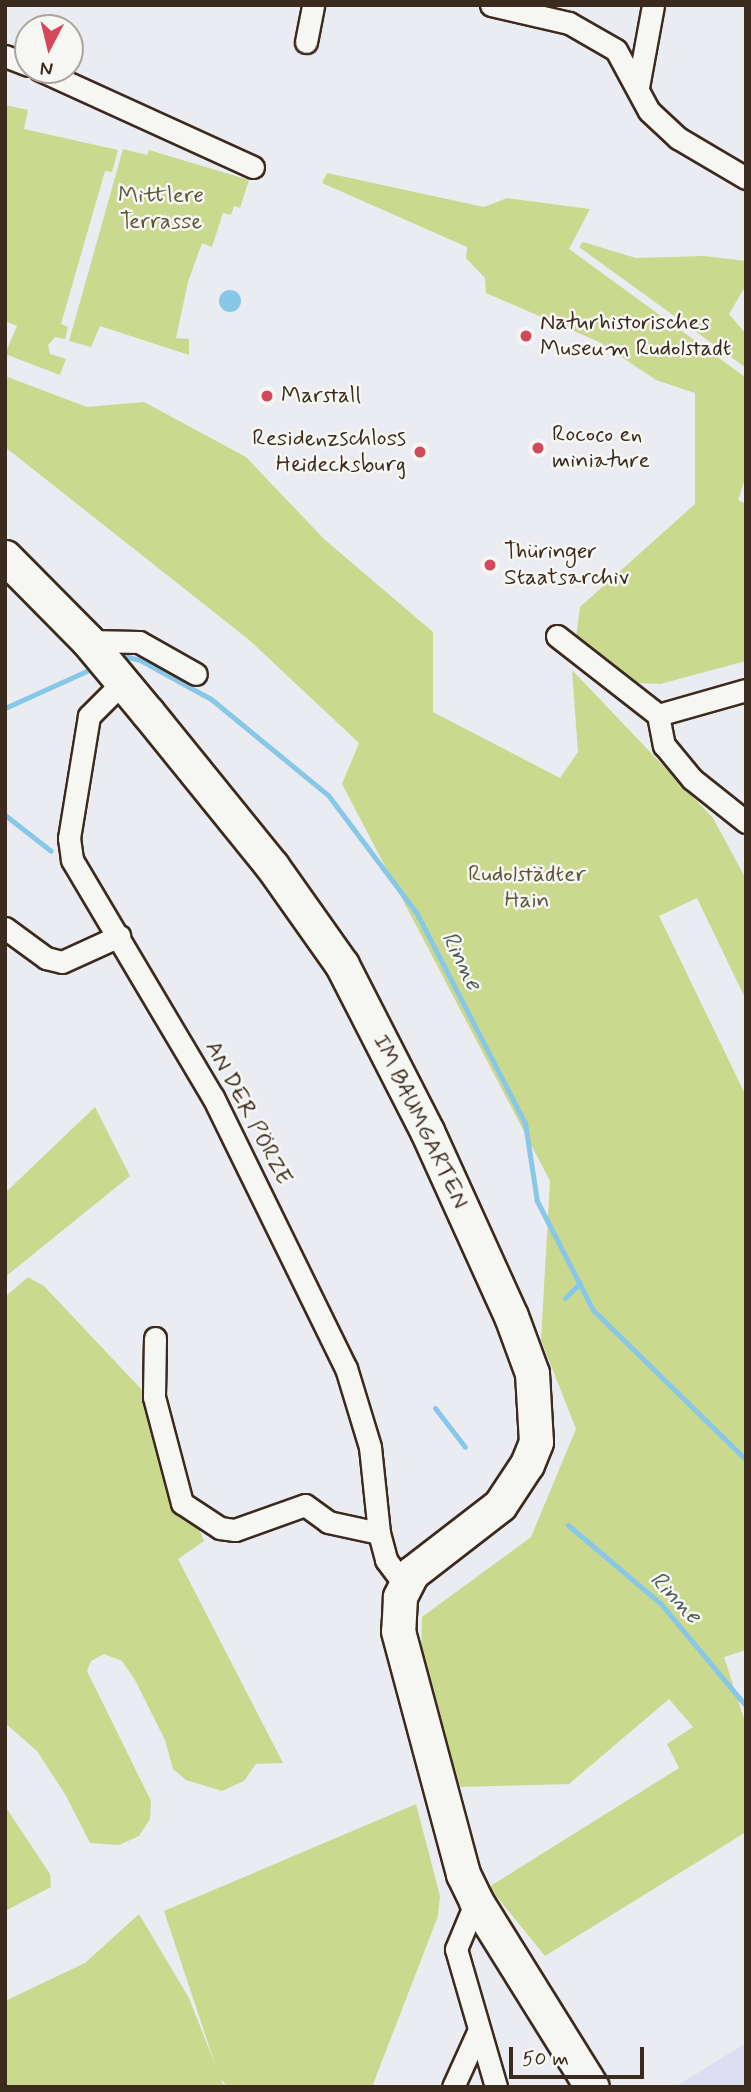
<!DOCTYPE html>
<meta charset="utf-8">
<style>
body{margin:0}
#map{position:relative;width:751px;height:2092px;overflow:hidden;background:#ebebf2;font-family:Mynerve,sans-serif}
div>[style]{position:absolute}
.built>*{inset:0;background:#dddef1}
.green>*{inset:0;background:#cad98d}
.water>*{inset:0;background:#87c7e8}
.round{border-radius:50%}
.stream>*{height:5px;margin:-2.5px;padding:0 2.5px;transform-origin:2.5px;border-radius:2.5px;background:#87c7e8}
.roads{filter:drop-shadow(2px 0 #3b2a1e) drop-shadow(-2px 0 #3b2a1e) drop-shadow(0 2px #3b2a1e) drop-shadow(0 -2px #3b2a1e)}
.street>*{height:21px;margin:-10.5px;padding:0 10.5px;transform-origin:10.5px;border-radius:10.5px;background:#f6f6f2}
.primary>*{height:33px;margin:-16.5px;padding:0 16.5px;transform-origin:16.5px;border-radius:16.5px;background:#f6f6f2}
.dots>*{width:19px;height:19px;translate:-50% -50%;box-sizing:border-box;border:4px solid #f6f6f2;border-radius:50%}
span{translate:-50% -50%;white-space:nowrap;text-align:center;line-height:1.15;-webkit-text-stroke:5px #f6f6f2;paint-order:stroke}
.park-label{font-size:23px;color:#5f563a}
.poi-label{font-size:23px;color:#3b2a1e}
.left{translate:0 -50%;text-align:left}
.right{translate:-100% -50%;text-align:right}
.street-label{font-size:23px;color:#3b2a1e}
.water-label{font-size:24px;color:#52595b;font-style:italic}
.frame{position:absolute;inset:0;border:7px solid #3b2a1e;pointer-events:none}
.north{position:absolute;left:14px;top:14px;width:70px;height:70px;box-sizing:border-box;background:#f6f6f2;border:2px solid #aba49d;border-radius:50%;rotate:187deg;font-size:19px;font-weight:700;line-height:28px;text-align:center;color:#3b2a1e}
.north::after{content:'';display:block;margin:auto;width:24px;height:32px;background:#d1495b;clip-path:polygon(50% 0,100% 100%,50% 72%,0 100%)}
.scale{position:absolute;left:509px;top:2047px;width:135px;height:32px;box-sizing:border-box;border:4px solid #3b2a1e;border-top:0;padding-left:9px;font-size:21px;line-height:24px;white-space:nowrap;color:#3b2a1e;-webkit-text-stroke:5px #f6f6f2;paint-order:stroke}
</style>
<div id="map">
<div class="built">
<i style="clip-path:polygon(746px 2043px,746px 2087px,675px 2087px)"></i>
</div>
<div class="green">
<i style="clip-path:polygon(5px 105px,28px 110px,24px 129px,118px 150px,112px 172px,105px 171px,61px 324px,68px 327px,65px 339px,55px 337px,48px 345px,50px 354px,66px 359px,60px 375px,5px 354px,17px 326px,5px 321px)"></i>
<i style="clip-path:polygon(123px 149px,147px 155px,149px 150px,249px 180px,240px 208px,234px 206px,231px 215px,223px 213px,212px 247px,202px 243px,188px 282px,176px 338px,189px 339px,189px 355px,100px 326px,91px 347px,69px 341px)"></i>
<i style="clip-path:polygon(327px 173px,484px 207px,507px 198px,590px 209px,569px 249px,745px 377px,746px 476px,738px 500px,746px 504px,746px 661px,660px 684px,639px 683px,576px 638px,580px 607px,695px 504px,695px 393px,656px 380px,599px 342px,486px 293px,485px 278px,466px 258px,467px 247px,322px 183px)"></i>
<i style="clip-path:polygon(583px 242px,636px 258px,704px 256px,746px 261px,746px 285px,729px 314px,746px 334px,746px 368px,579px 247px)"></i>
<i style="clip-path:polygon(5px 376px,87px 407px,144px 402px,246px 457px,324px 539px,433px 632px,433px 712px,560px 778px,578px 752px,572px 670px,713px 818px,746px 879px,746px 1000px,697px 898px,659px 916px,746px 1096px,746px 1650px,724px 1657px,746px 1725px,746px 1832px,545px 1956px,489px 1887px,679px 1768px,667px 1744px,693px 1727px,669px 1699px,569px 1784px,460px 1787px,421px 1668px,422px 1617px,531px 1537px,576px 1429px,541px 1340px,550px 1181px,342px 784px,359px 743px,248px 639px,5px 447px)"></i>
<i style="clip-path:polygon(95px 1107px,130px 1176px,5px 1277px,5px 1193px)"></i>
<i style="clip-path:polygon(28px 1277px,44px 1286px,141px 1389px,204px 1541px,178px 1559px,283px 1763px,256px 1764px,244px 1781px,222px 1791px,186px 1780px,173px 1769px,165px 1740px,135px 1680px,122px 1661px,104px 1654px,91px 1661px,87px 1671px,151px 1801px,150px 1819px,139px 1836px,119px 1845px,90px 1843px,65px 1794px,37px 1751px,5px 1723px,5px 1297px)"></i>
<i style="clip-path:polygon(416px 1804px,440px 1896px,438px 1916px,372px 2087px,227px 2087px,219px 2076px,164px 1911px)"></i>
<i style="clip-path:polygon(5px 1806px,50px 1874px,51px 1887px,5px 1911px)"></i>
<i style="clip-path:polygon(139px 1914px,189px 1998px,224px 2087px,5px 2087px,5px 2001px,85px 1963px)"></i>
</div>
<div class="water">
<i class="round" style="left:219px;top:290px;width:22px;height:22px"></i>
</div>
<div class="stream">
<i style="left:116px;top:659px;width:9px;rotate:-21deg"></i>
<i style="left:124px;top:656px;width:16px;rotate:14deg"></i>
<i style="left:140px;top:660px;width:81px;rotate:28.8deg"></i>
<i style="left:211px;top:699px;width:151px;rotate:39.4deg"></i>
<i style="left:328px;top:795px;width:146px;rotate:53.1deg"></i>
<i style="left:416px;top:912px;width:237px;rotate:62.7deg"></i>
<i style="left:525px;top:1123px;width:79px;rotate:81.3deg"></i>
<i style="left:537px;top:1201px;width:123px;rotate:62.8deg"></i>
<i style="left:593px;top:1310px;width:214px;rotate:44.4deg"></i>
<i style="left:5px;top:708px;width:97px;rotate:-24.4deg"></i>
<i style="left:5px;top:815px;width:58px;rotate:38deg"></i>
<i style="left:565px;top:1298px;width:21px;rotate:-45deg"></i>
<i style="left:435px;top:1408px;width:49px;rotate:52.4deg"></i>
<i style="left:568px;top:1525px;width:122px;rotate:40.3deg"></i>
<i style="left:661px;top:1604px;width:133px;rotate:50.2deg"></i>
</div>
<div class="roads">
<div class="street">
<i style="left:491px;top:5px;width:80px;rotate:13deg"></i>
<i style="left:569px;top:23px;width:54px;rotate:29.9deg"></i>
<i style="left:616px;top:50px;width:69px;rotate:61.6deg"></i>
<i style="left:649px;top:111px;width:40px;rotate:43deg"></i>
<i style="left:678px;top:138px;width:79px;rotate:30.5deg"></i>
<i style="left:306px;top:42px;width:38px;rotate:-79deg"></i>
<i style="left:5px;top:56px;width:25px;rotate:21deg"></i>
<i style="left:40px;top:70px;width:234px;rotate:24.5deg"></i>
<i style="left:638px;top:87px;width:83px;rotate:-79.6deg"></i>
<i style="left:557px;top:636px;width:128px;rotate:38deg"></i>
<i style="left:658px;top:715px;width:31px;rotate:79deg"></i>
<i style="left:664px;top:745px;width:44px;rotate:50.5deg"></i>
<i style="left:692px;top:779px;width:69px;rotate:38.5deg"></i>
<i style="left:88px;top:641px;width:51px;rotate:1.1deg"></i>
<i style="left:139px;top:642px;width:65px;rotate:29.3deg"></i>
<i style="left:122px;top:683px;width:47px;rotate:135deg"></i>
<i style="left:89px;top:716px;width:124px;rotate:99.3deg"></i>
<i style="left:69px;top:838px;width:22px;rotate:82deg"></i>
<i style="left:72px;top:860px;width:276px;rotate:59.3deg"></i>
<i style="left:213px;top:1097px;width:302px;rotate:63.9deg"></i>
<i style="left:346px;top:1368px;width:83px;rotate:73.1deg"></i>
<i style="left:370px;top:1447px;width:86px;rotate:84deg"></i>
<i style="left:379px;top:1533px;width:28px;rotate:75deg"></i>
<i style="left:386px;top:1560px;width:31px;rotate:53deg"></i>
<i style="left:658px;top:715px;width:91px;rotate:-15.9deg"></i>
<i style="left:5px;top:928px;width:51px;rotate:36.2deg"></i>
<i style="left:46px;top:958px;width:16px;rotate:14deg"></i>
<i style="left:62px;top:962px;width:63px;rotate:-24.5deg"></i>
<i style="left:155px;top:1338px;width:59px;rotate:91deg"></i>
<i style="left:154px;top:1397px;width:110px;rotate:75.2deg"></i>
<i style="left:182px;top:1503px;width:45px;rotate:33.3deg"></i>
<i style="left:220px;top:1528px;width:15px;rotate:8deg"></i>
<i style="left:235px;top:1530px;width:74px;rotate:-19.7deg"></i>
<i style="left:305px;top:1505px;width:29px;rotate:36deg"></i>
<i style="left:328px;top:1522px;width:52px;rotate:12.2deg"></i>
<i style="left:476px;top:1901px;width:52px;rotate:112.6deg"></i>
<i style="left:456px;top:1949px;width:144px;rotate:73.8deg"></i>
<i style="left:453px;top:2087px;width:60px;rotate:-65.6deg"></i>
</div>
<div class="primary">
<i style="left:5px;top:557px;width:118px;rotate:45.3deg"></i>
<i style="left:88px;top:641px;width:94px;rotate:50.2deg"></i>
<i style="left:148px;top:713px;width:197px;rotate:51deg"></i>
<i style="left:272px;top:866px;width:121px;rotate:54.7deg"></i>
<i style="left:342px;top:965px;width:186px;rotate:62.9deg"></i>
<i style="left:427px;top:1131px;width:203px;rotate:65.6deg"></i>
<i style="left:511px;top:1316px;width:61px;rotate:69.8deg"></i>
<i style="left:532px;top:1373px;width:69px;rotate:86.7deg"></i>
<i style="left:536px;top:1442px;width:24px;rotate:112deg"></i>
<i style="left:527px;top:1464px;width:49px;rotate:123.4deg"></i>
<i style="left:500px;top:1505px;width:111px;rotate:142.3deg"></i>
<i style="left:412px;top:1573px;width:27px;rotate:117deg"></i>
<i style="left:400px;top:1597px;width:34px;rotate:93deg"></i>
<i style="left:398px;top:1631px;width:252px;rotate:75deg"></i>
<i style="left:463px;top:1874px;width:30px;rotate:64deg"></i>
<i style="left:476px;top:1901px;width:219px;rotate:58.1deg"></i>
</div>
</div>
<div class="dots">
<i style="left:526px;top:336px;background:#d1495b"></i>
<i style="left:267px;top:396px;background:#d1495b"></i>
<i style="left:538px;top:448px;background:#d1495b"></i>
<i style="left:420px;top:452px;background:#d1495b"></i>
<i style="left:490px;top:565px;background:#d1495b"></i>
</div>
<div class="park-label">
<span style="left:161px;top:209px">Mittlere<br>Terrasse</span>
<span style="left:527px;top:888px">Rudolstädter<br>Hain</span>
</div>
<div class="poi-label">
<span class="left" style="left:540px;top:336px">Naturhistorisches<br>Museum Rudolstadt</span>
<span class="left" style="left:281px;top:396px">Marstall</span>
<span class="left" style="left:552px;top:448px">Rococo en<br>miniature</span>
<span class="right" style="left:406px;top:452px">Residenzschloss<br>Heidecksburg</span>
<span class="left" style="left:504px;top:565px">Thüringer<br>Staatsarchiv</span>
</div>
<div class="street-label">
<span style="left:248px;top:1113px;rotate:62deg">AN DER PÖRZE</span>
<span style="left:420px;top:1122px;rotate:64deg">IM BAUMGARTEN</span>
</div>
<div class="water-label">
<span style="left:461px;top:961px;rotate:63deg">Rinne</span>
<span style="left:675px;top:1598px;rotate:46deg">Rinne</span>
</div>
<div class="frame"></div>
<div class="north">N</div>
<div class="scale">50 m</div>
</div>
